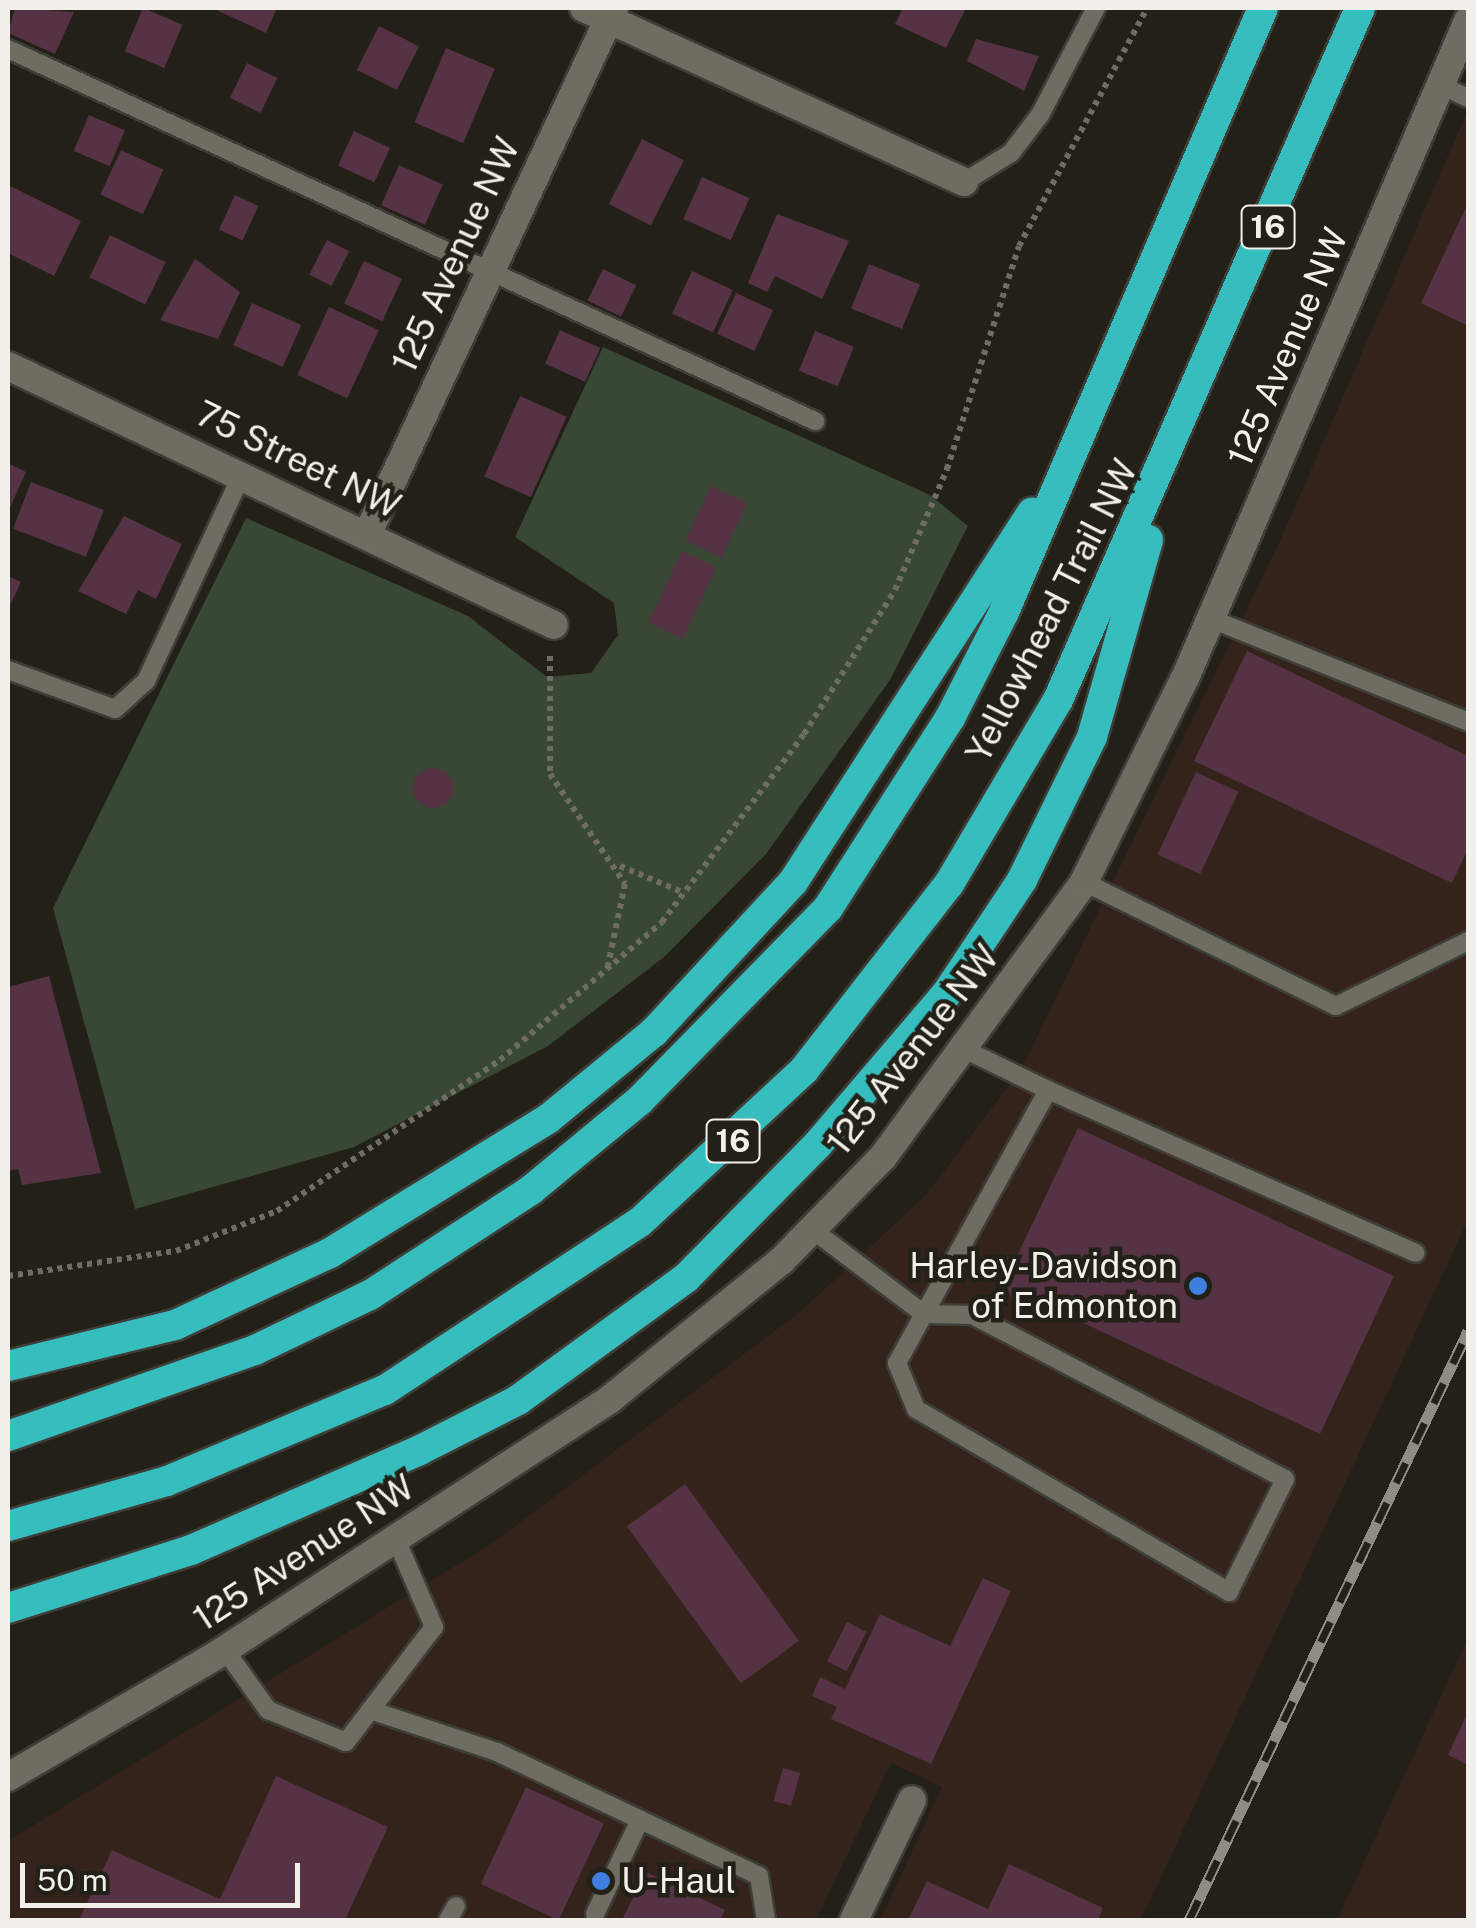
<!DOCTYPE html>
<style>
body{margin:0}
#map{position:relative;width:1476px;height:1928px;overflow:hidden;background:#222017;font-family:"Public Sans",sans-serif}
div>[style]{position:absolute}
.industrial>*{inset:0;background:#34231a}
.green>*{inset:0;background:#394834}
.building>*{inset:0;background:#553244;transform-origin:0 0}
.round{border-radius:50%}
.path>*{height:6px;margin-top:-3px;transform-origin:0;background:repeating-linear-gradient(90deg,#6e6c64 0 5px,transparent 0 10px)}
.roads{filter:drop-shadow(2px 0 #3e3d37) drop-shadow(-2px 0 #3e3d37) drop-shadow(0 2px #3e3d37) drop-shadow(0 -2px #3e3d37)}
.service>*{height:18px;margin:-9px;padding:0 9px;transform-origin:9px;border-radius:9px;background:#6f6d62}
.minor>*{height:28px;margin:-14px;padding:0 14px;transform-origin:14px;border-radius:14px;background:#6f6d62}
.tertiary>*{height:28px;margin:-14px;padding:0 14px;transform-origin:14px;border-radius:14px;background:#6f6d62}
.motorway>*{height:30px;margin:-15px;padding:0 15px;transform-origin:15px;border-radius:15px;background:#36bdbd}
.rail>*{height:11px;margin-top:-5.5px;transform-origin:0;background:repeating-linear-gradient(90deg,#222017 0 22px,#8e8c85 0 44px);box-sizing:border-box;border-block:2px solid #8e8c85}
.dots>*{width:28px;height:28px;translate:-50% -50%;box-sizing:border-box;border:5px solid #222017;border-radius:50%}
span{translate:-50% -50%;white-space:nowrap;text-align:center;line-height:1.15;-webkit-text-stroke:9px #222017;paint-order:stroke}
.shield-label span{padding:2px 8px;background:#222017;border:2px solid;border-radius:8px;-webkit-text-stroke-width:0}
.shield-label{font-size:32px;color:#f1f0ea;font-weight:700}
.street-label{font-size:35px;color:#f1f0ea}
.poi-label{font-size:35px;color:#f1f0ea}
.right{translate:-100% -50%;text-align:right}
.left{translate:0 -50%;text-align:left}
.frame{position:absolute;inset:0;border:10px solid #f1f0ea;pointer-events:none}
.scale{position:absolute;left:20px;top:1863px;width:280px;height:45px;box-sizing:border-box;border:5px solid #f1f0ea;border-top:0;padding-left:12px;font-size:30px;line-height:35px;white-space:nowrap;color:#f1f0ea;-webkit-text-stroke:8px #222017;paint-order:stroke}
</style>
<div id="map">
<div class="industrial">
<i style="clip-path:polygon(1468px 110px,1468px 1220px,1141px 1920px,880px 1920px,942px 1787px,891px 1763px,816px 1920px,8px 1920px,8px 1841px,491px 1544px,800px 1312px,925px 1196px,1020px 1071px,1280px 541px)"></i>
<i style="clip-path:polygon(1468px 1638px,1468px 1920px,1337px 1920px)"></i>
</div>
<div class="green">
<i style="clip-path:polygon(603px 347px,930px 495px,968px 526px,890px 680px,766px 854px,664px 957px,548px 1046px,354px 1147px,135px 1209px,53px 908px,246px 518px,468px 616px,547px 677px,591px 673px,618px 635px,614px 603px,515px 537px)"></i>
</div>
<div class="building">
<i style="clip-path:polygon(15px 8px,74px 12px,55px 54px,8px 33px)"></i>
<i style="left:143px;top:8px;width:43px;height:47px;rotate:23deg"></i>
<i style="clip-path:polygon(212px 8px,277px 8px,266px 33px)"></i>
<i style="clip-path:polygon(903px 8px,966px 8px,946px 48px,895px 24px)"></i>
<i style="left:379px;top:26px;width:45px;height:49px;rotate:27deg"></i>
<i style="clip-path:polygon(976px 39px,1039px 56px,1024px 91px,967px 61px)"></i>
<i style="left:446px;top:48px;width:53px;height:81px;rotate:23deg"></i>
<i style="left:247px;top:63px;width:34px;height:39px;rotate:26deg"></i>
<i style="left:89px;top:115px;width:39px;height:39px;rotate:23deg"></i>
<i style="left:354px;top:131px;width:40px;height:38px;rotate:25deg"></i>
<i style="left:642px;top:139px;width:47px;height:73px;rotate:27deg"></i>
<i style="left:121px;top:150px;width:47px;height:49px;rotate:25deg"></i>
<i style="left:399px;top:165px;width:48px;height:44px;rotate:24deg"></i>
<i style="left:702px;top:177px;width:52px;height:46px;rotate:24deg"></i>
<i style="clip-path:polygon(8px 185px,81px 221px,54px 276px,8px 253px)"></i>
<i style="left:235px;top:195px;width:26px;height:38px;rotate:25deg"></i>
<i style="clip-path:polygon(1468px 203px,1468px 326px,1421px 303px)"></i>
<i style="clip-path:polygon(777px 214px,849px 241px,822px 299px,775px 276px,767px 292px,748px 283px)"></i>
<i style="left:110px;top:235px;width:62px;height:47px;rotate:26deg"></i>
<i style="left:327px;top:240px;width:25px;height:39px;rotate:27deg"></i>
<i style="clip-path:polygon(195px 259px,240px 292px,218px 339px,160px 320px)"></i>
<i style="left:364px;top:261px;width:42px;height:47px;rotate:25deg"></i>
<i style="left:869px;top:264px;width:55px;height:48px;rotate:22deg"></i>
<i style="left:603px;top:269px;width:37px;height:35px;rotate:26deg"></i>
<i style="left:692px;top:271px;width:45px;height:47px;rotate:25deg"></i>
<i style="left:736px;top:293px;width:41px;height:45px;rotate:25deg"></i>
<i style="left:252px;top:303px;width:54px;height:46px;rotate:24deg"></i>
<i style="left:329px;top:307px;width:55px;height:75px;rotate:25deg"></i>
<i style="left:560px;top:330px;width:44px;height:37px;rotate:24deg"></i>
<i style="left:815px;top:331px;width:42px;height:43px;rotate:22deg"></i>
<i style="left:520px;top:396px;width:51px;height:88px;rotate:24deg"></i>
<i style="clip-path:polygon(8px 463px,26px 472px,8px 512px)"></i>
<i style="left:31px;top:482px;width:78px;height:50px;rotate:21deg"></i>
<i style="left:711px;top:486px;width:40px;height:60px;rotate:25deg"></i>
<i style="clip-path:polygon(124px 516px,182px 544px,156px 599px,138px 590px,126px 614px,78px 591px)"></i>
<i style="left:682px;top:551px;width:38px;height:79px;rotate:25deg"></i>
<i style="clip-path:polygon(8px 576px,21px 582px,8px 610px)"></i>
<i style="clip-path:polygon(1247px 651px,1468px 756px,1468px 849px,1452px 883px,1194px 761px)"></i>
<i class="round" style="left:413px;top:768px;width:40px;height:40px"></i>
<i style="left:1196px;top:772px;width:47px;height:91px;rotate:25deg"></i>
<i style="clip-path:polygon(49px 976px,101px 1173px,22px 1185px,18px 1169px,8px 1171px,8px 987px)"></i>
<i style="clip-path:polygon(1078px 1128px,1394px 1276px,1320px 1434px,1028px 1297px,1013px 1302px,997px 1262px,1018px 1254px)"></i>
<i style="left:685px;top:1484px;width:194px;height:72px;rotate:54deg"></i>
<i style="clip-path:polygon(983px 1578px,1011px 1591px,931px 1764px,831px 1719px,837px 1707px,812px 1696px,820px 1677px,845px 1689px,880px 1614px,950px 1646px)"></i>
<i style="left:847px;top:1622px;width:22px;height:44px;rotate:27deg"></i>
<i style="clip-path:polygon(1468px 1712px,1468px 1765px,1448px 1755px)"></i>
<i style="left:783px;top:1768px;width:18px;height:34px;rotate:16deg"></i>
<i style="clip-path:polygon(276px 1776px,388px 1827px,345px 1920px,79px 1920px,112px 1850px,220px 1899px)"></i>
<i style="left:526px;top:1787px;width:86px;height:107px;rotate:25deg"></i>
<i style="clip-path:polygon(1009px 1864px,1103px 1908px,1098px 1920px,908px 1920px,927px 1881px,988px 1909px)"></i>
<i style="clip-path:polygon(646px 1872px,725px 1910px,720px 1920px,622px 1920px)"></i>
</div>
<div class="path">
<i style="left:550px;top:656px;width:118px;rotate:90deg"></i>
<i style="left:550px;top:774px;width:133px;rotate:55.7deg"></i>
<i style="left:625px;top:884px;width:88px;rotate:101.8deg"></i>
<i style="left:620px;top:866px;width:70px;rotate:22.6deg"></i>
<i style="left:8px;top:1276px;width:170px;rotate:-8.5deg"></i>
<i style="left:176px;top:1251px;width:109px;rotate:-21.6deg"></i>
<i style="left:277px;top:1211px;width:269px;rotate:-34.1deg"></i>
<i style="left:500px;top:1060px;width:213px;rotate:-40.4deg"></i>
<i style="left:662px;top:922px;width:236px;rotate:-52.9deg"></i>
<i style="left:804px;top:734px;width:170px;rotate:-57.7deg"></i>
<i style="left:895px;top:590px;width:132px;rotate:-66.7deg"></i>
<i style="left:947px;top:469px;width:234px;rotate:-72.1deg"></i>
<i style="left:1019px;top:246px;width:270px;rotate:-61.7deg"></i>
</div>
<div class="roads">
<div class="service">
<i style="left:8px;top:49px;width:889px;rotate:24.75deg"></i>
<i style="left:1440px;top:85px;width:31px;rotate:25deg"></i>
<i style="left:964px;top:182px;width:55px;rotate:-31.7deg"></i>
<i style="left:1011px;top:153px;width:48px;rotate:-52.7deg"></i>
<i style="left:1040px;top:115px;width:121px;rotate:-62.4deg"></i>
<i style="left:1211px;top:619px;width:277px;rotate:21.8deg"></i>
<i style="left:8px;top:670px;width:114px;rotate:20deg"></i>
<i style="left:115px;top:709px;width:42px;rotate:-42.1deg"></i>
<i style="left:146px;top:681px;width:228px;rotate:-65.1deg"></i>
<i style="left:1084px;top:882px;width:281px;rotate:26.2deg"></i>
<i style="left:1336px;top:1006px;width:147px;rotate:-26.2deg"></i>
<i style="left:1048px;top:1090px;width:402px;rotate:23.9deg"></i>
<i style="left:813px;top:1230px;width:139px;rotate:37.1deg"></i>
<i style="left:924px;top:1314px;width:56px;rotate:118.9deg"></i>
<i style="left:897px;top:1363px;width:50px;rotate:67.6deg"></i>
<i style="left:916px;top:1409px;width:363px;rotate:30.3deg"></i>
<i style="left:1229px;top:1592px;width:126px;rotate:-63.6deg"></i>
<i style="left:1285px;top:1479px;width:353px;rotate:-152.3deg"></i>
<i style="left:972px;top:1315px;width:48px;rotate:-178.8deg"></i>
<i style="left:924px;top:1314px;width:256px;rotate:-61deg"></i>
<i style="left:1048px;top:1090px;width:89px;rotate:-154deg"></i>
<i style="left:225px;top:1650px;width:74px;rotate:54.4deg"></i>
<i style="left:268px;top:1710px;width:84px;rotate:22.3deg"></i>
<i style="left:346px;top:1742px;width:145px;rotate:-52.6deg"></i>
<i style="left:434px;top:1627px;width:96px;rotate:-113.4deg"></i>
<i style="left:370px;top:1710px;width:134px;rotate:18.3deg"></i>
<i style="left:497px;top:1752px;width:290px;rotate:25.3deg"></i>
<i style="left:759px;top:1876px;width:45px;rotate:81deg"></i>
<i style="left:595px;top:1914px;width:104px;rotate:-64.4deg"></i>
<i style="left:448px;top:1920px;width:16px;rotate:-60deg"></i>
</div>
<div class="minor">
<i style="left:584px;top:8px;width:418px;rotate:24.6deg"></i>
<i style="left:8px;top:366px;width:604px;rotate:25.38deg"></i>
<i style="left:367px;top:535px;width:582px;rotate:-64.89deg"></i>
<i style="left:854px;top:1920px;width:133px;rotate:-64.2deg"></i>
</div>
<div class="tertiary">
<i style="left:8px;top:1777px;width:240px;rotate:-30.3deg"></i>
<i style="left:215px;top:1656px;width:471px;rotate:-33deg"></i>
<i style="left:610px;top:1399px;width:221px;rotate:-38.9deg"></i>
<i style="left:782px;top:1260px;width:144px;rotate:-45.6deg"></i>
<i style="left:883px;top:1157px;width:341px;rotate:-53.8deg"></i>
<i style="left:1084px;top:882px;width:230px;rotate:-63.7deg"></i>
<i style="left:1186px;top:676px;width:713px;rotate:-66.71deg"></i>
</div>
<div class="motorway">
<i style="left:8px;top:1366px;width:172px;rotate:-13.8deg"></i>
<i style="left:175px;top:1325px;width:171px;rotate:-24.9deg"></i>
<i style="left:330px;top:1253px;width:256px;rotate:-31.6deg"></i>
<i style="left:548px;top:1119px;width:137px;rotate:-39.4deg"></i>
<i style="left:654px;top:1032px;width:205px;rotate:-47.2deg"></i>
<i style="left:793px;top:882px;width:440px;rotate:-57.1deg"></i>
<i style="left:8px;top:1436px;width:262px;rotate:-19.2deg"></i>
<i style="left:255px;top:1350px;width:127px;rotate:-25.6deg"></i>
<i style="left:370px;top:1295px;width:192px;rotate:-33.1deg"></i>
<i style="left:531px;top:1190px;width:140px;rotate:-39.5deg"></i>
<i style="left:639px;top:1101px;width:270px;rotate:-45.6deg"></i>
<i style="left:828px;top:908px;width:226px;rotate:-57.3deg"></i>
<i style="left:950px;top:718px;width:119px;rotate:-63deg"></i>
<i style="left:1004px;top:612px;width:657px;rotate:-66.79deg"></i>
<i style="left:8px;top:1526px;width:165px;rotate:-15.8deg"></i>
<i style="left:167px;top:1481px;width:236px;rotate:-22.7deg"></i>
<i style="left:385px;top:1390px;width:305px;rotate:-33.4deg"></i>
<i style="left:640px;top:1222px;width:224px;rotate:-42.8deg"></i>
<i style="left:804px;top:1070px;width:236px;rotate:-52.1deg"></i>
<i style="left:949px;top:884px;width:214px;rotate:-59.4deg"></i>
<i style="left:1058px;top:700px;width:755px;rotate:-66.42deg"></i>
<i style="left:8px;top:1608px;width:192px;rotate:-17.6deg"></i>
<i style="left:191px;top:1550px;width:250px;rotate:-23.6deg"></i>
<i style="left:420px;top:1450px;width:110px;rotate:-27deg"></i>
<i style="left:518px;top:1400px;width:208px;rotate:-36deg"></i>
<i style="left:686px;top:1278px;width:188px;rotate:-45.4deg"></i>
<i style="left:818px;top:1144px;width:199px;rotate:-49.5deg"></i>
<i style="left:947px;top:993px;width:136px;rotate:-56.4deg"></i>
<i style="left:1022px;top:880px;width:159px;rotate:-63.9deg"></i>
<i style="left:1092px;top:737px;width:205px;rotate:-74.1deg"></i>
</div>
</div>
<div class="rail">
<i style="left:1189px;top:1920px;width:652px;rotate:-64.65deg"></i>
</div>
<div class="dots">
<i style="left:1198px;top:1286px;background:#3f7fe0"></i>
<i style="left:601px;top:1881px;background:#3f7fe0"></i>
</div>
<div class="shield-label">
<span style="left:1268px;top:227px">16</span>
<span style="left:733px;top:1141px">16</span>
</div>
<div class="street-label">
<span style="left:456px;top:255px;rotate:-65deg">125 Avenue NW</span>
<span style="left:1288px;top:347px;rotate:-67deg">125 Avenue NW</span>
<span style="left:298px;top:460px;rotate:26deg">75 Street NW</span>
<span style="left:1052px;top:611px;rotate:-63deg">Yellowhead Trail NW</span>
<span style="left:913px;top:1050px;rotate:-52deg">125 Avenue NW</span>
<span style="left:304px;top:1553px;rotate:-33deg">125 Avenue NW</span>
</div>
<div class="poi-label">
<span class="right" style="left:1178px;top:1286px">Harley-Davidson<br>of Edmonton</span>
<span class="left" style="left:621px;top:1881px">U-Haul</span>
</div>
<div class="frame"></div>
<div class="scale">50 m</div>
</div>
